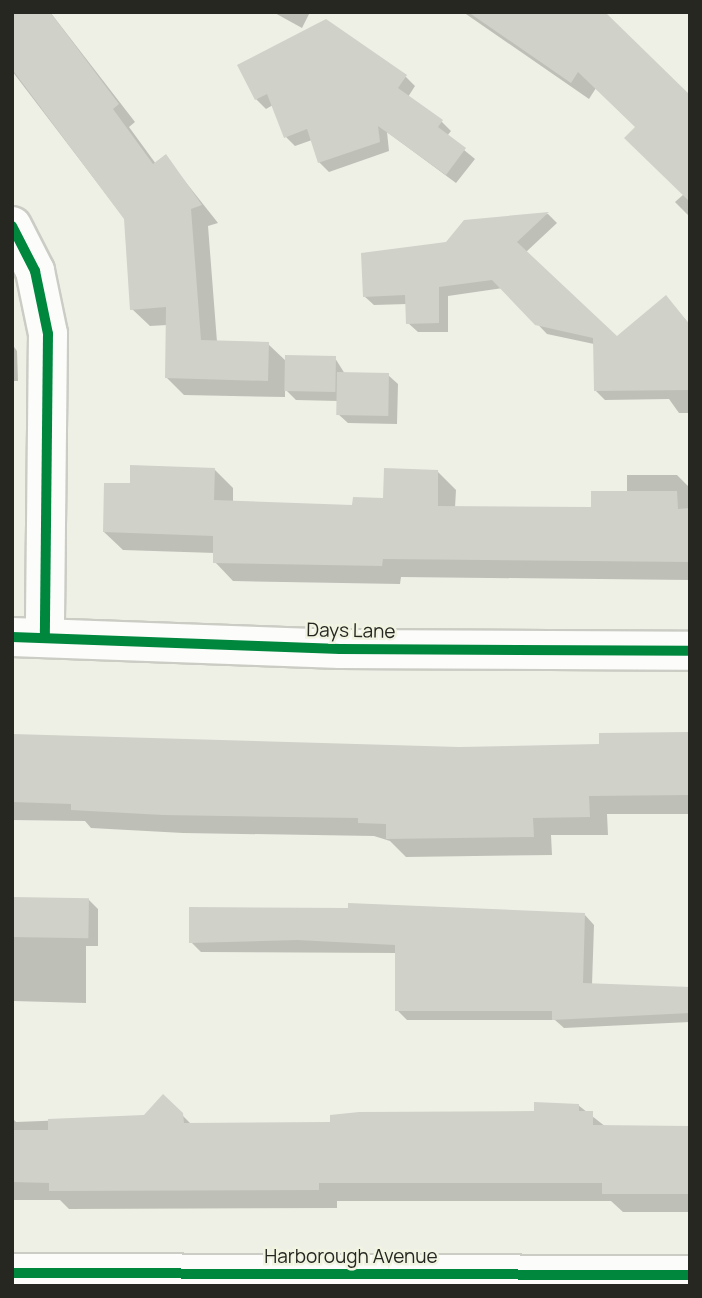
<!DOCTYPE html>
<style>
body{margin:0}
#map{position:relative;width:702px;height:1298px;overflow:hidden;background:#eef0e6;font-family:Manrope,sans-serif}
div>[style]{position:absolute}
.shadow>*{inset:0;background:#0003}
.building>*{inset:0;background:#d0d1c9;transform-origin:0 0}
.roads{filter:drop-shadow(2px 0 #cbccc4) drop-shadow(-2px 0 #cbccc4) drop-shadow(0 2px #cbccc4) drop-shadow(0 -2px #cbccc4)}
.minor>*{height:38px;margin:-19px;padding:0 19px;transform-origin:19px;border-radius:19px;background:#fcfdfb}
.cycleway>*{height:10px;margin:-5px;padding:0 5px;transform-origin:5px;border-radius:5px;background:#00873e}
span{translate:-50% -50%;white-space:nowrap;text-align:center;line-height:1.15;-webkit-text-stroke:5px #f2f4e2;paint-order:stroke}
.street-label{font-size:19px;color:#262720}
.frame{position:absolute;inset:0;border:14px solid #262720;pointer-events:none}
</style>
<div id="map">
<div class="shadow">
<i style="clip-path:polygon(12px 12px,50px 12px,135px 122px,129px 127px,156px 164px,165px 156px,218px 223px,208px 226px,217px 342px,268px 344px,287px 362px,335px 358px,345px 374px,388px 375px,398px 384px,397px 424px,348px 423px,338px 414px,338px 401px,296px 400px,285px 389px,285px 397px,184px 395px,166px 377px,167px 325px,150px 326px,132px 309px,125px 219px,12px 71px)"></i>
<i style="clip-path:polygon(273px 12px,310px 12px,302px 28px)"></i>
<i style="clip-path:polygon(463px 12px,581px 12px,690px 97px,690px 217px,675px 202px,684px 194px,637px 128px,596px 88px,589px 99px)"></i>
<i style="clip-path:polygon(239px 65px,406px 77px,415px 86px,408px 97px,442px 122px,451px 131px,447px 136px,475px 159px,456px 183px,387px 132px,389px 151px,329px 172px,319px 162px,312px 140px,295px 146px,286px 137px,273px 105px,266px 109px,256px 99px)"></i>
<i style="clip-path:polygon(548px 214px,557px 223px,526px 252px,617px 338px,675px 307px,690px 325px,690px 413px,679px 413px,669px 399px,605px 400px,595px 390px,594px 344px,547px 334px,503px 288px,448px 296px,448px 332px,418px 332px,408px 323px,407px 304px,374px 305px,364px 296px,446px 243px,465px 222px)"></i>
<i style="clip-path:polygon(12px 344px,17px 351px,18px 381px,12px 381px)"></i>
<i style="clip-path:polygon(215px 470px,233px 488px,233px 503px,354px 507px,385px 500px,437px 471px,456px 490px,455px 508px,593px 508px,627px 493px,627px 475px,677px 475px,690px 488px,690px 580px,401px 577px,400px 584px,233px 581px,215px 562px,215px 553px,123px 550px,104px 532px,131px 485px)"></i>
<i style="clip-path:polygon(690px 734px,690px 814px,607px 814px,608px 835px,551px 835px,552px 855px,406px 857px,390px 841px,374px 836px,183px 833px,91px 828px,85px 821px,12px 820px,12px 736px,459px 749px,601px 746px)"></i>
<i style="clip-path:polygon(12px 898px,89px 900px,98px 909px,98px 946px,86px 946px,86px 1003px,13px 1001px,12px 1024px)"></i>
<i style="clip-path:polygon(585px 915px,594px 925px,592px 985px,690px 988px,690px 1022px,564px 1028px,555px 1020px,407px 1020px,397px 1010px,397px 953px,201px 952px,191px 942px)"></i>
<i style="clip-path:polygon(163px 1096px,192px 1125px,332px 1124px,536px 1113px,578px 1105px,606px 1127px,690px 1128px,690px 1212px,623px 1212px,611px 1201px,337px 1201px,337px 1208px,69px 1209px,60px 1200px,12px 1200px,12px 1118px,16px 1122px,145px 1117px)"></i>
</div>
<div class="building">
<i style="clip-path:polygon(12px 12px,50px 12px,119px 104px,113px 109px,153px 164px,166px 154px,202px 205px,191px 209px,201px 340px,269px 342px,268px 381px,165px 378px,166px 307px,130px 310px,124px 219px,12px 69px)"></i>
<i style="clip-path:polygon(468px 12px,605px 12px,690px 95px,690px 202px,624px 138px,635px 127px,578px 72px,571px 83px)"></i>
<i style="clip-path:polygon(326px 19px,407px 75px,398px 88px,443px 120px,438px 127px,466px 148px,446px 175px,378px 126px,380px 142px,318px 163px,307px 129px,284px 138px,267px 94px,255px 100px,237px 65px)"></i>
<i style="clip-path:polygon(549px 212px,517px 242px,617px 336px,666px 295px,690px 325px,690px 390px,594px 391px,593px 338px,535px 325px,492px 280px,439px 287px,439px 323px,406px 324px,405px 295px,363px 297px,361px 253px,446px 242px,464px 220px)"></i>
<i style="left:285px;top:355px;width:51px;height:36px;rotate:1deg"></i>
<i style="left:337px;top:372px;width:52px;height:43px;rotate:1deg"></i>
<i style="clip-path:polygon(130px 465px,215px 468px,214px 500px,352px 505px,353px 497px,383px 498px,384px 468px,438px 470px,438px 506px,591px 507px,591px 491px,677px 491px,678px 509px,690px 508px,690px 562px,383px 559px,382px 566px,213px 563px,213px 536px,103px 532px,104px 483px,130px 483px)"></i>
<i style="clip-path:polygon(690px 732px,690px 795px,589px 796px,590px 817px,533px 818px,534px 837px,386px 839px,386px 824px,358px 823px,358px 818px,163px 815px,71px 810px,71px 804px,12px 802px,12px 734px,459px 747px,599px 744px,599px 733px)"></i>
<i style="left:12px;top:897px;width:77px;height:40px;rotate:1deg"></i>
<i style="clip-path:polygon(348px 903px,585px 913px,583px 983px,690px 987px,690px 1013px,552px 1020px,552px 1011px,395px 1011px,395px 945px,297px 940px,189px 943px,189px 907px,348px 908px)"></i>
<i style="clip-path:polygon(163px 1094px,183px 1113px,184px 1123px,330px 1122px,330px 1115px,359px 1112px,534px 1111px,534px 1102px,579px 1104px,579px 1111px,593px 1111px,593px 1125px,690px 1126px,690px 1194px,602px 1194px,602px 1183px,319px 1183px,319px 1190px,49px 1191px,49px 1183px,12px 1182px,12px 1130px,48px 1130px,48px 1119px,144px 1115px)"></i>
</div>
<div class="roads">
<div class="minor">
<i style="left:12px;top:226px;width:51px;rotate:62.9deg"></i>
<i style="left:35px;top:271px;width:64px;rotate:78.3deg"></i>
<i style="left:48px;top:334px;width:304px;rotate:90.6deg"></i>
<i style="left:12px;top:637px;width:328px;rotate:2.1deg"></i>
<i style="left:340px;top:649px;width:350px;rotate:0.3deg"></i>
<i style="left:12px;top:1273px;width:678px;rotate:0.17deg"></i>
</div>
</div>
<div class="cycleway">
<i style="left:12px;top:226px;width:51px;rotate:62.9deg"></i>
<i style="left:35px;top:271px;width:64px;rotate:78.3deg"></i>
<i style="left:48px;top:334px;width:304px;rotate:90.6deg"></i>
<i style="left:12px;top:637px;width:328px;rotate:2.1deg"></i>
<i style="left:340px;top:649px;width:350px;rotate:0.3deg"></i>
<i style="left:12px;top:1273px;width:678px;rotate:0.17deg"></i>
</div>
<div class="street-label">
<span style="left:351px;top:631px;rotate:1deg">Days Lane</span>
<span style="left:351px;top:1257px">Harborough Avenue</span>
</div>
<div class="frame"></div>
</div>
